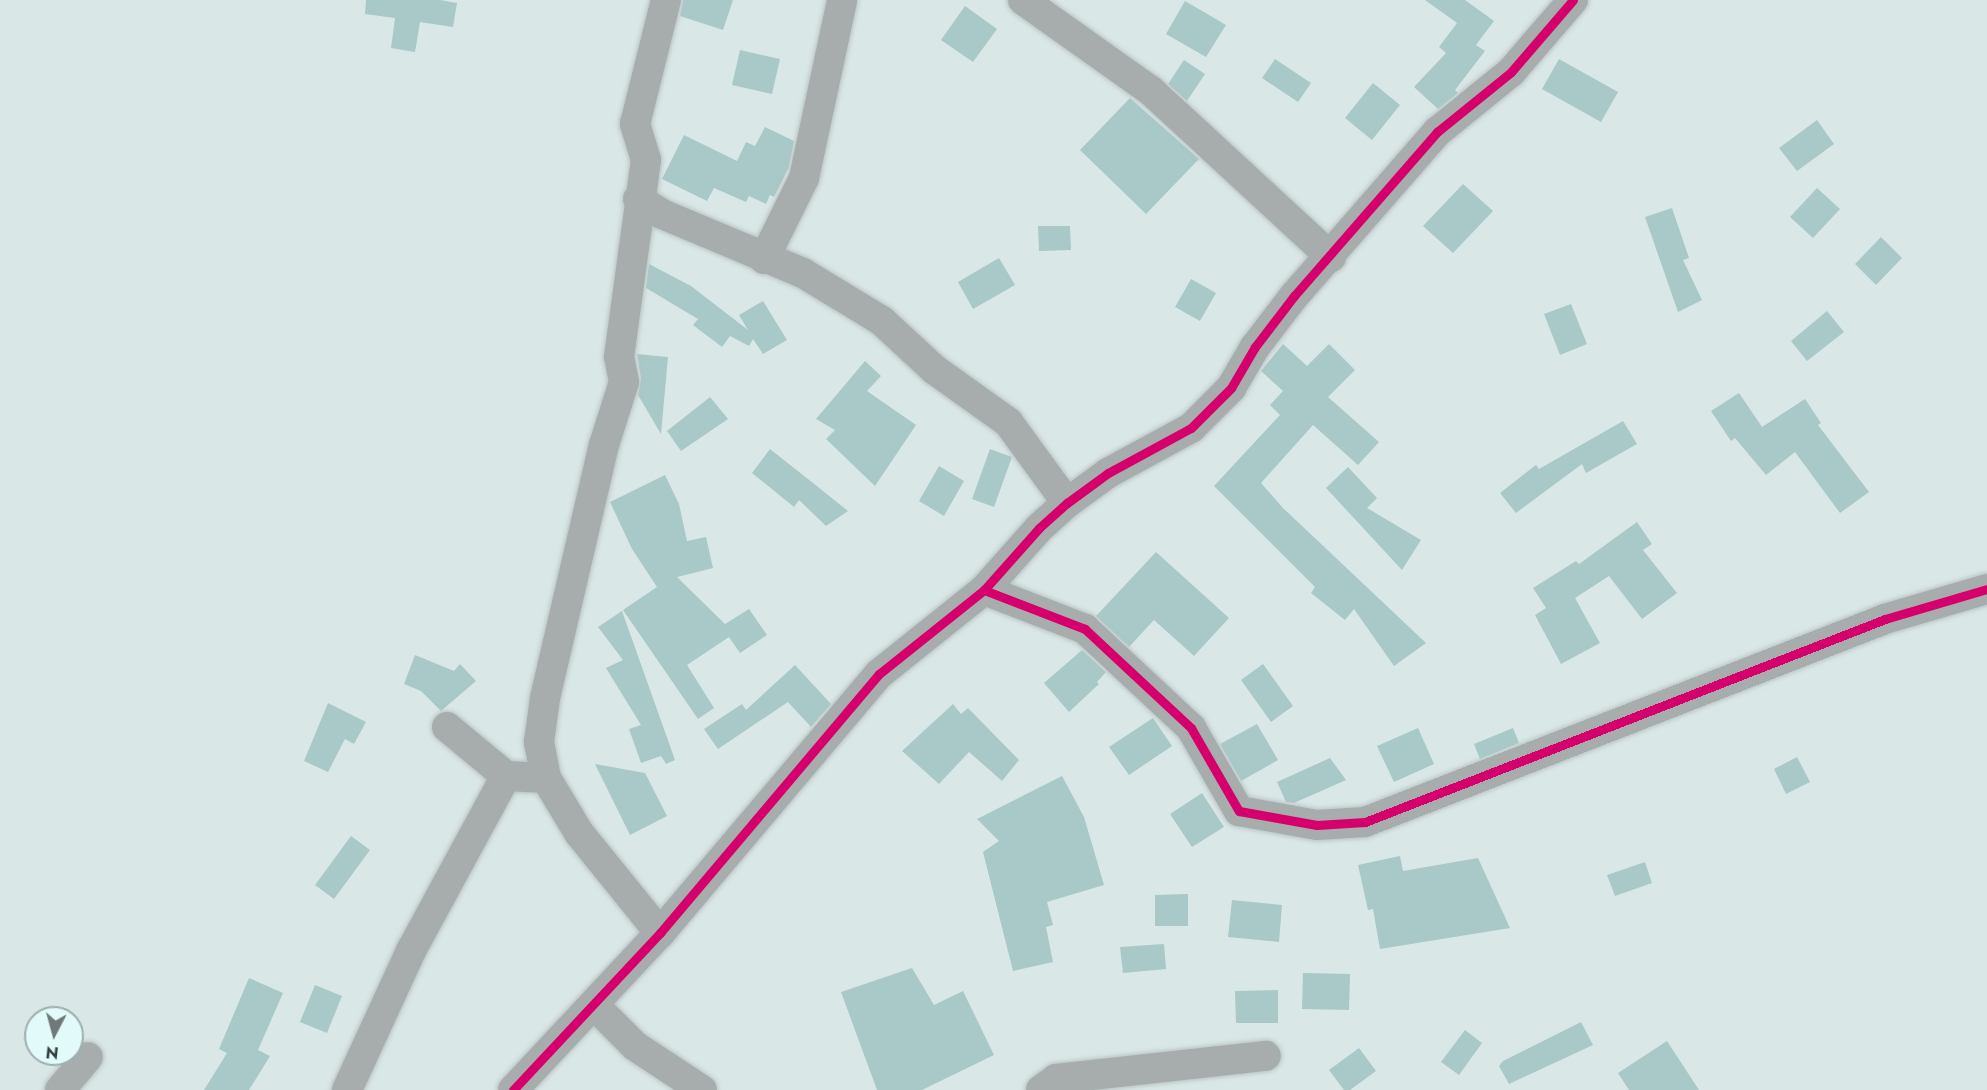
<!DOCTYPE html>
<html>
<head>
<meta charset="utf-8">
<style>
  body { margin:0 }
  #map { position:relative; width:1987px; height:1090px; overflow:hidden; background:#dae7e7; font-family:Jost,sans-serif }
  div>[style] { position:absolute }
  .building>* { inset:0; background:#a9c8c8 }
  .roads { filter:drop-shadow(0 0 2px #bac4c4) drop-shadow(0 0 2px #bac4c4) }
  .street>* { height:30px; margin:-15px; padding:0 15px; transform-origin:15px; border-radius:15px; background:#a7acac }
  .cycleway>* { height:9px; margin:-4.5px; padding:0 4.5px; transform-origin:4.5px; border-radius:4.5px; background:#d6006c }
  span { translate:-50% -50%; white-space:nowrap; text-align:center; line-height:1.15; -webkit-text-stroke:4.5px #e2faf9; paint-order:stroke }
  .north { position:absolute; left:24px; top:1006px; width:60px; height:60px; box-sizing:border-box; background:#e2faf9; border:2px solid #9dafae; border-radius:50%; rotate:186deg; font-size:16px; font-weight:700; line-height:24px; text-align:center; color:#353e3e }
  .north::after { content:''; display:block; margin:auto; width:21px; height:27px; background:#6f7979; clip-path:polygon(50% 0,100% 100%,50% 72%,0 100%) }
</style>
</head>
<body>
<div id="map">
  <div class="building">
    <div style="clip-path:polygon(366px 0,440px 0,457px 3px,453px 27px,420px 22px,415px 52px,391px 48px,395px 18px,365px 14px)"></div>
    <div style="clip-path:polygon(683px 0,733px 0,723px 30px,680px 16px)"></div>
    <div style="clip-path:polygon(1425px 0,1465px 0,1494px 21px,1476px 45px,1485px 51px,1455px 90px,1458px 93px,1438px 109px,1414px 87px,1446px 53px,1439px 47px,1457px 23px)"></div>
    <div style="clip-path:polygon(1185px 1px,1226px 25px,1206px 57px,1166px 34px)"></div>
    <div style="clip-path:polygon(965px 6px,997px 29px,973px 62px,941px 40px)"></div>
    <div style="clip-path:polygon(740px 50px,780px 59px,772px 94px,732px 85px)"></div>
    <div style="clip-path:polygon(1275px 59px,1311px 83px,1298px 102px,1262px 78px)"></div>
    <div style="clip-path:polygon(1559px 59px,1618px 92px,1601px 122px,1542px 89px)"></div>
    <div style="clip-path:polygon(1184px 60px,1205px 74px,1187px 101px,1168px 84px)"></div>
    <div style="clip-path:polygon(1373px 83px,1400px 105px,1372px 140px,1345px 118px)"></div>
    <div style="clip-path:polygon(1130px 98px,1199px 159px,1146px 214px,1080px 150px)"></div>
    <div style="clip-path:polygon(1817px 120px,1834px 144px,1797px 171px,1779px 148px)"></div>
    <div style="clip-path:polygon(765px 127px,794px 141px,789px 167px,774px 197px,770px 195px,766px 204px,749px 196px,746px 202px,714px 188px,707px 201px,662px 179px,684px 135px,737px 161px,746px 142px,755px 146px)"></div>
    <div style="clip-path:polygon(1463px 184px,1493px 211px,1453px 253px,1423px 226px)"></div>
    <div style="clip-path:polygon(1817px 188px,1840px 209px,1813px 238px,1790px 217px)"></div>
    <div style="clip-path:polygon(1672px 208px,1689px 258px,1683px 260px,1702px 300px,1678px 312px,1645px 217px)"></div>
    <div style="clip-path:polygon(1038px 226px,1070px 226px,1071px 250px,1039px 251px)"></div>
    <div style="clip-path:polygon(1881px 237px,1902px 258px,1876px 285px,1855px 264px)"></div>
    <div style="clip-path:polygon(999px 258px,1015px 285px,973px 309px,958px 282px)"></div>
    <div style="clip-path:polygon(649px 264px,691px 286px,748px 330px,739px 315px,763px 301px,787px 340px,763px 354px,753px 339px,749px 346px,730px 336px,722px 347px,693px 325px,698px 319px,646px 288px)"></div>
    <div style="clip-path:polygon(1191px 279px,1216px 293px,1200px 321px,1175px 307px)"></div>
    <div style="clip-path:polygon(1571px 304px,1587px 344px,1560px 355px,1544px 314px)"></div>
    <div style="clip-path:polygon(1827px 311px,1844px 332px,1807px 361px,1791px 341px)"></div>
    <div style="clip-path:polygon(1283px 344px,1307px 366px,1329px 344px,1355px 370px,1328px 397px,1379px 442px,1358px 465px,1313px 425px,1261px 483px,1283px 508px,1426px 643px,1394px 666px,1354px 609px,1345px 620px,1311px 593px,1315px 587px,1214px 486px,1280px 415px,1270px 405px,1283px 391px,1261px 371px)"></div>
    <div style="clip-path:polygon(637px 354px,668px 357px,661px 434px,638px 395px,641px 379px)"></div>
    <div style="clip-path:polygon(865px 361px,881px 376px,867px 391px,916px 425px,875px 486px,826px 439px,835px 430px,816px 419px)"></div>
    <div style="clip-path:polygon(1739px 393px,1762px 427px,1805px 399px,1821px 423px,1818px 425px,1869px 492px,1840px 513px,1795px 452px,1766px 475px,1735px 438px,1731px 441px,1711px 411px)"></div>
    <div style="clip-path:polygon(710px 397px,728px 419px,681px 451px,667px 431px)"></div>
    <div style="clip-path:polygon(1623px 421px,1637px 444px,1586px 473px,1582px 464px,1516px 513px,1500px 493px,1536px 465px,1539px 469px)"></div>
    <div style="clip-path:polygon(770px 449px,813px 483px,848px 511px,826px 526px,799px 500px,794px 507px,752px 473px)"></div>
    <div style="clip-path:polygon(990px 449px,1012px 457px,994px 507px,972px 499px)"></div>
    <div style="clip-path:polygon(939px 466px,964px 481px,944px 516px,919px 501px)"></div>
    <div style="clip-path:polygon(1348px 467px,1377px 498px,1367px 508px,1421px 540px,1402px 570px,1326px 488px)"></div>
    <div style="clip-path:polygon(665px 475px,679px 504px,687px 541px,706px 537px,713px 568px,677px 577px,725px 624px,749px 609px,767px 635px,740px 653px,729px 637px,687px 665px,714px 708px,698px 719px,623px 610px,657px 587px,632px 549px,610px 502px)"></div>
    <div style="clip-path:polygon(1637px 522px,1652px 544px,1643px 550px,1677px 593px,1642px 619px,1609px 576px,1575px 598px,1600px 643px,1561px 664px,1535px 615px,1546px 608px,1533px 588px,1576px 561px,1579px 564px)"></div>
    <div style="clip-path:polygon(1156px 552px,1229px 618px,1194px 656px,1154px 620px,1129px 647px,1096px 616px)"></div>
    <div style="clip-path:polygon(622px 611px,675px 760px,666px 764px,661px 756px,641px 763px,629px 729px,641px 725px,606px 668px,623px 660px,598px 627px)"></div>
    <div style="clip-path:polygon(1082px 650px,1106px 672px,1097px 682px,1099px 684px,1069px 712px,1044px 683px)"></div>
    <div style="clip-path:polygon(415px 655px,454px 671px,460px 664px,476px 681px,441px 711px,421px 691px,404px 684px)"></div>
    <div style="clip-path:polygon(1263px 664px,1293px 706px,1271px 722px,1241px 680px)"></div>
    <div style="clip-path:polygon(795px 665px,831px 704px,811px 727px,788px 702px,718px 749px,704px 729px,742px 704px,746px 710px)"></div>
    <div style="clip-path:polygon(328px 703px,366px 722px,354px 744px,345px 739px,328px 772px,304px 761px)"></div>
    <div style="clip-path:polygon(953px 704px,961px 714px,968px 708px,1019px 760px,1002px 781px,969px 752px,939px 784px,902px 751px)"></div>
    <div style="clip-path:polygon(1153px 718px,1172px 746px,1129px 775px,1109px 747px)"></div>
    <div style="clip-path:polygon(1257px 724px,1278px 760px,1241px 781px,1220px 744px)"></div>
    <div style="clip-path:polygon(1418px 728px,1434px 764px,1394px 782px,1377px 746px)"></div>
    <div style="clip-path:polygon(1513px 728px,1519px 743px,1480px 759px,1474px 744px)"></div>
    <div style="clip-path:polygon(1797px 757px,1810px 782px,1786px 794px,1774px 769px)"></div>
    <div style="clip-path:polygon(1330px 758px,1346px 780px,1294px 803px,1286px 802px,1277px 782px)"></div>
    <div style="clip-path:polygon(595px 764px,645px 773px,667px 816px,630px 835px)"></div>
    <div style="clip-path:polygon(1062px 776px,1084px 817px,1104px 885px,1047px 902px,1053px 925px,1046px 927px,1053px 962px,1013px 971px,983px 852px,999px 841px,977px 819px)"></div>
    <div style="clip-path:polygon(1202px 793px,1224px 827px,1192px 847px,1170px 814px)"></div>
    <div style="clip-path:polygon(351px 836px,370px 850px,334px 899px,315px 885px)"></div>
    <div style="clip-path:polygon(1400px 856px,1403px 871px,1478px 858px,1510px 928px,1380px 949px,1373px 909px,1368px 910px,1358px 865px)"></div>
    <div style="clip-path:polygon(1645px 862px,1652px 883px,1615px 896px,1607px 875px)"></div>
    <div style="clip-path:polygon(1188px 894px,1188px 926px,1155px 926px,1155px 895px)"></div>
    <div style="clip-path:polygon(1232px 900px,1282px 905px,1279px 942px,1228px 937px)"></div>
    <div style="clip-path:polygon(1164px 944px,1166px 969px,1123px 973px,1120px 947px)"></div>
    <div style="clip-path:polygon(912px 968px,934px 1005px,963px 991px,994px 1055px,922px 1090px,877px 1090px,841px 992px)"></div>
    <div style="clip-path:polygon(1303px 973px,1350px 974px,1349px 1010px,1302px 1009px)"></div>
    <div style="clip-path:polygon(249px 978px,283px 993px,258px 1050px,270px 1056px,249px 1090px,204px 1090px,227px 1053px,219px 1049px)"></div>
    <div style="clip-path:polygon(315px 985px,342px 996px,327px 1033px,300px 1022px)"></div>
    <div style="clip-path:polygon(1278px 990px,1278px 1023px,1236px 1023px,1235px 991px)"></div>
    <div style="clip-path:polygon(1581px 1022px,1593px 1045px,1509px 1084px,1499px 1066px,1503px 1061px)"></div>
    <div style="clip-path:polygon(1465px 1030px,1482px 1043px,1459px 1075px,1441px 1062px)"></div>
    <div style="clip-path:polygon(1667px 1041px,1699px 1090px,1629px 1090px,1618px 1073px)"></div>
    <div style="clip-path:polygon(1359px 1048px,1376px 1071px,1350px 1090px,1344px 1090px,1329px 1070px)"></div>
  </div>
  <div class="roads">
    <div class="street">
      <div style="left:1023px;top:0;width:157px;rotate:35.4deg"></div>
      <div style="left:1151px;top:91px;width:245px;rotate:42.7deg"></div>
      <div style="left:638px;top:199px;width:28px;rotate:32deg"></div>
      <div style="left:662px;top:214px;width:153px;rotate:22.7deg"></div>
      <div style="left:803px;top:273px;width:92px;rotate:31.3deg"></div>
      <div style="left:882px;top:321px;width:72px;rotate:42.8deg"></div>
      <div style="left:935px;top:370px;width:90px;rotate:35.5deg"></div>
      <div style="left:1008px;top:422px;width:100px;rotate:53.9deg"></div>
      <div style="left:764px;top:259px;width:90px;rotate:-63.7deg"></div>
      <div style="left:804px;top:178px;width:182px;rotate:-77.9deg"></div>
      <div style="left:984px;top:590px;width:108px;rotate:21.1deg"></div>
      <div style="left:1085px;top:629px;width:145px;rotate:43deg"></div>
      <div style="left:1191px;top:728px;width:96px;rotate:60deg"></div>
      <div style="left:1239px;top:811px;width:79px;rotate:10.2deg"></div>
      <div style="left:1317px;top:825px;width:48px;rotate:-3.6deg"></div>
      <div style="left:1365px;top:822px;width:558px;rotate:-21.32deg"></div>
      <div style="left:1885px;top:619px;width:106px;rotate:-16.4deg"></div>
      <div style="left:447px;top:727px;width:77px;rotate:39.7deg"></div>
      <div style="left:506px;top:776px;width:40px;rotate:2.9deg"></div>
      <div style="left:546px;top:778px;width:64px;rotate:59deg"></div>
      <div style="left:579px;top:833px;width:129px;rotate:51deg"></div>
      <div style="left:546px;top:778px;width:37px;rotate:-101deg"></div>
      <div style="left:539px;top:742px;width:44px;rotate:-82.2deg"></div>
      <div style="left:545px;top:698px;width:260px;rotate:-76.9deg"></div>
      <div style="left:604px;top:445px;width:66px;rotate:-72.4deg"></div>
      <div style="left:624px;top:382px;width:25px;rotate:-101deg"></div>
      <div style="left:619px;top:357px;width:199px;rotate:-82.2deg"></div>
      <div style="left:646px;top:160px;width:38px;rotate:-107deg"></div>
      <div style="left:635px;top:124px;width:128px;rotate:-76deg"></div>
      <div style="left:594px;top:1005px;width:58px;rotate:45deg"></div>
      <div style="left:635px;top:1046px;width:80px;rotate:33.3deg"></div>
      <div style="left:60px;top:1090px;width:43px;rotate:-49.7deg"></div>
      <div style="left:347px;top:1090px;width:155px;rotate:-65.3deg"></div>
      <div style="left:412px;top:949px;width:197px;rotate:-61.5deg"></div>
      <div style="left:513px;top:1090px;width:215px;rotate:-46.9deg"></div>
      <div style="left:660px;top:933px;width:339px;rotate:-49.8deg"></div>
      <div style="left:879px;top:674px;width:134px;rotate:-38.7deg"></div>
      <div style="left:984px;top:590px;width:83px;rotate:-48.4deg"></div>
      <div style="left:1039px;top:528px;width:38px;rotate:-42deg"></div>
      <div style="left:1067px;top:503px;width:51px;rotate:-36.2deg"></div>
      <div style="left:1108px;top:473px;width:94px;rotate:-28.5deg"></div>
      <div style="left:1191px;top:428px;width:57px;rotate:-45deg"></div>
      <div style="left:1231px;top:388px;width:48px;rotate:-59.7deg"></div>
      <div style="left:1255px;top:347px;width:64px;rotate:-52.6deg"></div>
      <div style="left:1294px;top:296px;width:218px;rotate:-48.9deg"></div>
      <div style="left:1437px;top:132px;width:95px;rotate:-39deg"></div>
      <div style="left:1511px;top:72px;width:95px;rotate:-49.3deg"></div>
      <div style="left:1041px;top:1090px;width:19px;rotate:-36deg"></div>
      <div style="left:1056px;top:1079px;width:211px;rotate:-6.3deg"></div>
    </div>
  </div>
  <div class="cycleway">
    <div style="left:984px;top:590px;width:108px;rotate:21.1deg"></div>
    <div style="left:1085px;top:629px;width:145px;rotate:43deg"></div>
    <div style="left:1191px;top:728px;width:96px;rotate:60deg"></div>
    <div style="left:1239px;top:811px;width:79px;rotate:10.2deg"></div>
    <div style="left:1317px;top:825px;width:48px;rotate:-3.6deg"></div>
    <div style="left:1365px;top:822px;width:558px;rotate:-21.32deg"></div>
    <div style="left:1885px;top:619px;width:106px;rotate:-16.4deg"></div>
    <div style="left:513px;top:1090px;width:215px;rotate:-46.9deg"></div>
    <div style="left:660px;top:933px;width:339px;rotate:-49.8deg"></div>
    <div style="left:879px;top:674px;width:134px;rotate:-38.7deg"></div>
    <div style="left:984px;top:590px;width:83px;rotate:-48.4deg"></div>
    <div style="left:1039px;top:528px;width:38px;rotate:-42deg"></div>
    <div style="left:1067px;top:503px;width:51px;rotate:-36.2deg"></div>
    <div style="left:1108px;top:473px;width:94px;rotate:-28.5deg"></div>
    <div style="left:1191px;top:428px;width:57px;rotate:-45deg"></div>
    <div style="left:1231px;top:388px;width:48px;rotate:-59.7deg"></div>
    <div style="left:1255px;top:347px;width:64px;rotate:-52.6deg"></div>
    <div style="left:1294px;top:296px;width:218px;rotate:-48.9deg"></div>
    <div style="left:1437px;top:132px;width:95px;rotate:-39deg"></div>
    <div style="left:1511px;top:72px;width:95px;rotate:-49.3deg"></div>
  </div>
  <div class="north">N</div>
</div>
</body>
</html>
